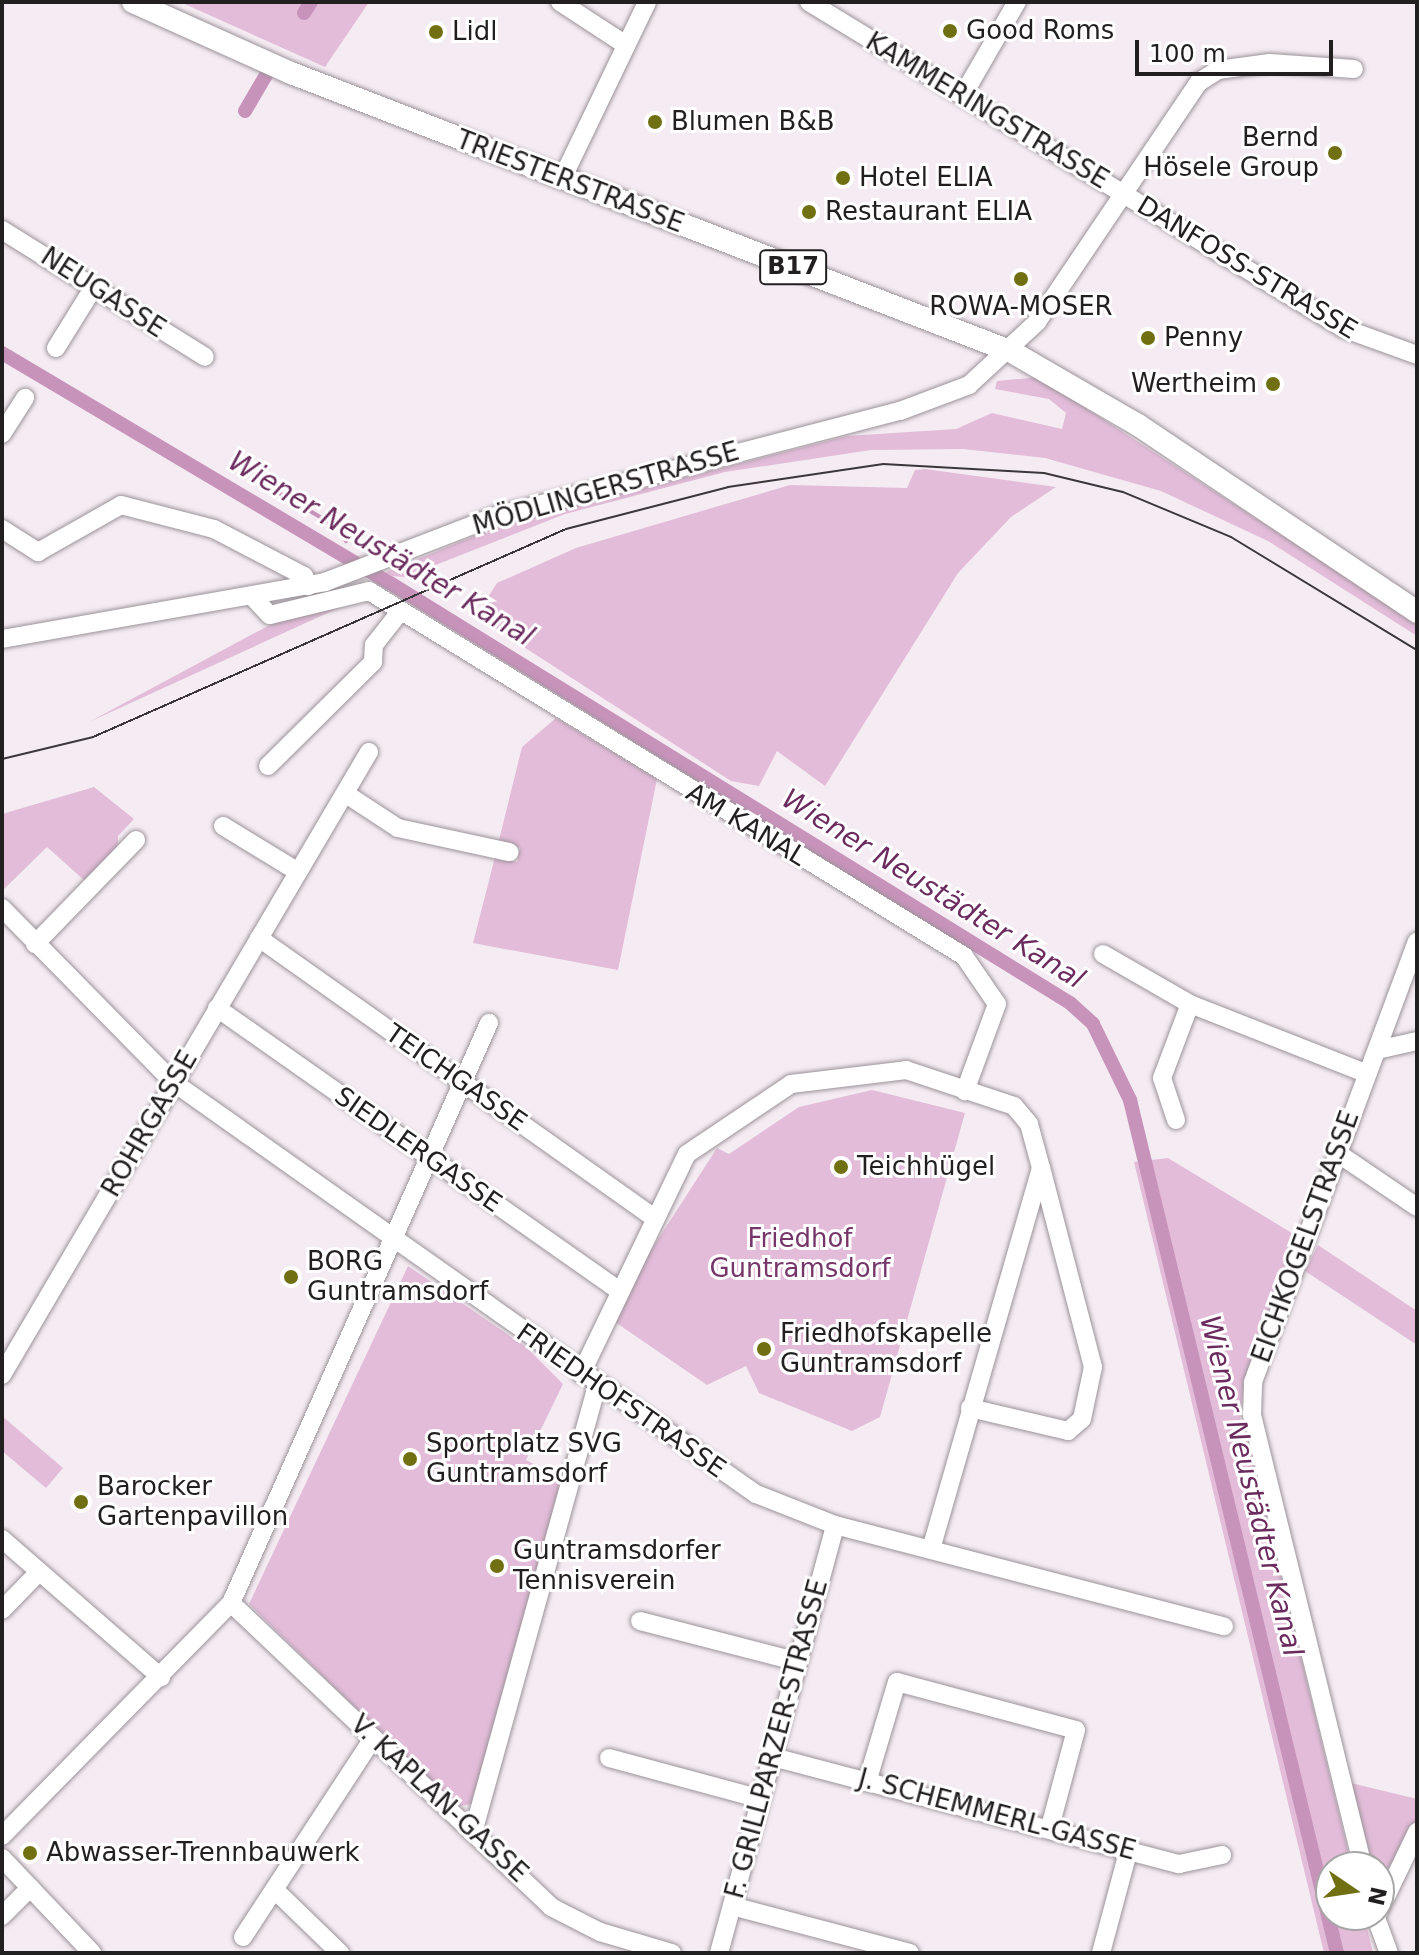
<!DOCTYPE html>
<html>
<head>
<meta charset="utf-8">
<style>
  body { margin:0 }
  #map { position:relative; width:1419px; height:1955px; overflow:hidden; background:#f4ecf2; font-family:"DejaVu Sans",sans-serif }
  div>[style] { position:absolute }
  .green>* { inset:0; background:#e3bcd9 }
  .stream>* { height:4px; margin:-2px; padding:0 2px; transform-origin:2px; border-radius:2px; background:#c893bb }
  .canal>* { height:14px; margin:-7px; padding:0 7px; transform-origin:7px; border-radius:7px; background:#c893bb }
  .roads { filter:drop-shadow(0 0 2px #9b9399) drop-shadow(0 0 2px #9b9399) }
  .minor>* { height:18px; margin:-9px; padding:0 9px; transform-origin:9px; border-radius:9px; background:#fff }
  .major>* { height:22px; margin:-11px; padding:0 11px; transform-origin:11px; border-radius:11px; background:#fff }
  .tram>* { height:2px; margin:-1px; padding:0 1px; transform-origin:1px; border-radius:1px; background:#3a3639 }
  .dots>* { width:22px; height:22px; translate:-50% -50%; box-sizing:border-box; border:4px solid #fff; border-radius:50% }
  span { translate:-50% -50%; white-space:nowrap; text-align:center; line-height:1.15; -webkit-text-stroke:6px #fff; paint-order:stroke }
  .shield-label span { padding:2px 6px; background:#fff; border:2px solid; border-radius:6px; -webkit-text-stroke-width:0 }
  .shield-label { font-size:24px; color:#221f21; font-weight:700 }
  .poi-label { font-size:26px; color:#221f21 }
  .left { translate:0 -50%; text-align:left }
  .right { translate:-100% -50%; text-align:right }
  .street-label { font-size:26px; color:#221f21 }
  .park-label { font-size:26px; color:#763669 }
  .water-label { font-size:28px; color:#6b2b5e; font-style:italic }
  .frame { position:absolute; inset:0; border:4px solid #221f21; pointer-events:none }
  .north { position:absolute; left:1315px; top:1851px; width:80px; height:80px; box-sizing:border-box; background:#fff; border:2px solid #a7a5a6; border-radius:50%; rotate:103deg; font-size:22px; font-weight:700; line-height:32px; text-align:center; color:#221f21 }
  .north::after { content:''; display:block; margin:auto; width:28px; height:36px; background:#706f12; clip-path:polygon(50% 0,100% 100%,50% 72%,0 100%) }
  .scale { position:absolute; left:1135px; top:40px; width:198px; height:36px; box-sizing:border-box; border:4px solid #221f21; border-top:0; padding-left:10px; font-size:24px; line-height:28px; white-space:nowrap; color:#221f21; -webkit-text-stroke:6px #fff; paint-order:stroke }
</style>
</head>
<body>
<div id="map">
  <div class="green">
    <div style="clip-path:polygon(180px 2px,369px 2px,325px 67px)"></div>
    <div style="clip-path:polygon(1038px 377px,1417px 623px,1417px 636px,1268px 541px,1161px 491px,1045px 458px,963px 449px,871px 450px,725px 472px,565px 514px,405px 577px,379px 575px,501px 525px,847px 436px,956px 429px,992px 413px,1062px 429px,1066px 413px,1049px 399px,995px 389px,997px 381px)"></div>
    <div style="clip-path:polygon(925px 469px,1056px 487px,1011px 517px,958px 573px,825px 786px,777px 751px,759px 786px,731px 781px,476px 616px,497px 583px,576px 548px,790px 485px,907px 488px,915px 470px)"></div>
    <div style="clip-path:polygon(349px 594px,356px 600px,89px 722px,266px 627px)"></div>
    <div style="clip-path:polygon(556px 718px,657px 779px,618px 970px,473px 943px,495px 857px,517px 862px,520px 848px,499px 840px,522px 747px)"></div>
    <div style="clip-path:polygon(94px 787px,134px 819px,118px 836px,118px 848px,85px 881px,47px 847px,2px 891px,2px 814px)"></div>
    <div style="clip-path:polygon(872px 1090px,965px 1113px,880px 1417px,852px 1431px,759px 1393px,746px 1366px,707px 1385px,615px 1322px,646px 1258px,717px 1148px,729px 1154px,799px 1107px)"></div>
    <div style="clip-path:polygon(1168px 1158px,1300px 1238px,1244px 1381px,1237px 1452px,1248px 1440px,1352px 1867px,1331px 1867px,1331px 1915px,1364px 1915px,1373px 1953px,1324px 1953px,1134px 1162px)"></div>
    <div style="clip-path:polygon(1318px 1245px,1417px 1311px,1417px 1345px,1305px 1271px)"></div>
    <div style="clip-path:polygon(408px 1266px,526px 1347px,563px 1384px,526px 1460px,565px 1480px,475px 1803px,457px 1807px,249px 1604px)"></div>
    <div style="clip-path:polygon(2px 1416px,63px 1468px,46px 1488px,2px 1451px)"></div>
    <div style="clip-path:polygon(1351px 1783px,1417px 1799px,1417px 1822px,1379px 1889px)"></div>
  </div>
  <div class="stream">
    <div style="left:262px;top:483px;width:89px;rotate:30.3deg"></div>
    <div style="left:339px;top:528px;width:15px;rotate:62deg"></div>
    <div style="left:347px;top:561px;width:8px;rotate:-90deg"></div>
  </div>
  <div class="canal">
    <div style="left:304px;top:13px;width:13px;rotate:-58deg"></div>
    <div style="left:245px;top:111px;width:42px;rotate:-59.7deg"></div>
    <div style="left:2px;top:353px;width:451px;rotate:30.7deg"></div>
    <div style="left:390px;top:583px;width:799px;rotate:31.7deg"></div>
    <div style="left:1070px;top:1003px;width:31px;rotate:42deg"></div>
    <div style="left:1093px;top:1024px;width:85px;rotate:64deg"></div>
    <div style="left:1130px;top:1100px;width:878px;rotate:76.36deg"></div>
  </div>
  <div class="roads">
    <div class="minor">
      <div style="left:560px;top:2px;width:79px;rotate:33.1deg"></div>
      <div style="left:809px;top:2px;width:626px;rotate:31.4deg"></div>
      <div style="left:1343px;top:328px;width:79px;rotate:20deg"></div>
      <div style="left:963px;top:95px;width:108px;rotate:-59.9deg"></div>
      <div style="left:562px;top:179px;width:196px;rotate:-64.3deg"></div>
      <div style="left:2px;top:230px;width:239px;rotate:32deg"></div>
      <div style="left:56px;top:348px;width:68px;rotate:-58.2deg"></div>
      <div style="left:2px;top:434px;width:43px;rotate:-57.4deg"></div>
      <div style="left:2px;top:529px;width:43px;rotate:32.6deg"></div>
      <div style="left:38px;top:552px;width:95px;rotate:-29.5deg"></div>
      <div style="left:121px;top:505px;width:96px;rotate:14.5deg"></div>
      <div style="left:214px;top:529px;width:102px;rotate:27.6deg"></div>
      <div style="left:304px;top:576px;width:11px;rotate:68deg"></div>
      <div style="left:252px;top:596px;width:26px;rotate:47deg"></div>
      <div style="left:270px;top:615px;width:102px;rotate:-13.6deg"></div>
      <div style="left:369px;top:591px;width:698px;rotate:31.53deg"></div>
      <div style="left:964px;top:956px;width:58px;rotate:55.5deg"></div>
      <div style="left:997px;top:1004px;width:93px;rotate:110.2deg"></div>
      <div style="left:2px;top:639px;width:328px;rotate:-10deg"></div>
      <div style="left:325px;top:582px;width:183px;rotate:-21.1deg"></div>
      <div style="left:496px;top:516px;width:417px;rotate:-14.6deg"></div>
      <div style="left:900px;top:411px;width:74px;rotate:-20.6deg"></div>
      <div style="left:969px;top:385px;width:93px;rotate:-42.8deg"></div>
      <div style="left:1037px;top:322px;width:290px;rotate:-56deg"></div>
      <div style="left:1199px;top:82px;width:22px;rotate:-32deg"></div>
      <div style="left:1218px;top:70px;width:52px;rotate:-7.7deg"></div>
      <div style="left:1270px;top:63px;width:84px;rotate:4.1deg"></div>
      <div style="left:268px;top:766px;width:148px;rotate:-44.7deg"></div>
      <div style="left:373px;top:662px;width:17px;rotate:-87deg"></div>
      <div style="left:374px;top:645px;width:39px;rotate:-52deg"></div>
      <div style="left:346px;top:794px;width:62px;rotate:33.2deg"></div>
      <div style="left:398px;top:828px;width:114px;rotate:12.2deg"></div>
      <div style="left:223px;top:826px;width:84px;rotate:31.4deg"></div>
      <div style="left:2px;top:908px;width:244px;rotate:45.5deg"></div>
      <div style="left:173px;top:1082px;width:714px;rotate:35.25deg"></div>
      <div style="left:756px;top:1494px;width:85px;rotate:21.4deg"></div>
      <div style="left:835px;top:1525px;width:402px;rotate:14.6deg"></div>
      <div style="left:259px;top:938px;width:483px;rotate:35.3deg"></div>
      <div style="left:35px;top:944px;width:145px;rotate:-45.8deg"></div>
      <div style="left:1103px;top:954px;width:100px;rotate:29.9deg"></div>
      <div style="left:1190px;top:1004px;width:188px;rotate:21.5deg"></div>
      <div style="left:217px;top:1008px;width:492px;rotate:35.1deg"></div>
      <div style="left:1377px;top:1050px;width:41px;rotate:-12.7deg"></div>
      <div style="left:1176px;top:1120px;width:44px;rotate:-108.4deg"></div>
      <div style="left:1162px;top:1078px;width:79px;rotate:-69.3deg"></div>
      <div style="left:1339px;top:1154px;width:94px;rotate:34.2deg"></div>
      <div style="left:581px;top:1374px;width:244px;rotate:-64.3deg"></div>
      <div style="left:687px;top:1154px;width:125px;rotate:-33.9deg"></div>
      <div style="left:791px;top:1084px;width:116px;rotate:-6.9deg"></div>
      <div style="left:906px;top:1070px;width:114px;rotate:18.4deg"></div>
      <div style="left:1014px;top:1106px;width:23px;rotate:50deg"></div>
      <div style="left:1029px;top:1124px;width:46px;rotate:74.7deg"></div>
      <div style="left:1041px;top:1168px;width:396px;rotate:106.1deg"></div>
      <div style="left:2px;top:1375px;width:723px;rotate:-59.5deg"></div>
      <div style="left:970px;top:1408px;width:101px;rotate:13.2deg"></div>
      <div style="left:1068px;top:1431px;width:18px;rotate:-41deg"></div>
      <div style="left:1082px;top:1419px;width:53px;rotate:-78.1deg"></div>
      <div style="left:1093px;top:1367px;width:206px;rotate:-104.6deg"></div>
      <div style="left:2px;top:1539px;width:211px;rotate:41deg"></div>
      <div style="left:231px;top:1603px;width:441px;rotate:43.5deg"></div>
      <div style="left:551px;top:1907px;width:55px;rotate:27deg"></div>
      <div style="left:600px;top:1932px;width:75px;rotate:16.3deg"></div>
      <div style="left:2px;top:1610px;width:53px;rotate:-45.8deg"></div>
      <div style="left:640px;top:1621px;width:163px;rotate:14.5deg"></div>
      <div style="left:773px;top:1757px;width:420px;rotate:14.8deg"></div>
      <div style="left:1179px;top:1864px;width:44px;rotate:-11.8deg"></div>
      <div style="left:609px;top:1758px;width:157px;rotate:15.1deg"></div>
      <div style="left:868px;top:1779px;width:101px;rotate:-73.4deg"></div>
      <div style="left:897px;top:1682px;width:185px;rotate:15deg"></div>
      <div style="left:1076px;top:1730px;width:100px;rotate:105deg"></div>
      <div style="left:474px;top:1829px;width:461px;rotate:-74.5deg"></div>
      <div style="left:2px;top:1836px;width:327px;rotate:-45.5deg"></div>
      <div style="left:231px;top:1603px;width:635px;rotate:-66.02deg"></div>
      <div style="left:2px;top:1858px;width:131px;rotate:46.5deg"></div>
      <div style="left:1363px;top:1867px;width:465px;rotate:-103.8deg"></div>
      <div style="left:1252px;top:1415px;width:33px;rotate:-88deg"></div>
      <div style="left:1253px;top:1382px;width:470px;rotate:-69.6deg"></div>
      <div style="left:277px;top:1892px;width:88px;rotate:44.1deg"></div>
      <div style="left:732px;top:1906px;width:184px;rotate:14.8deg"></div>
      <div style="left:1379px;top:1911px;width:88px;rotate:-64.3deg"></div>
      <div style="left:1375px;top:1915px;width:40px;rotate:69.8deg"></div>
      <div style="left:2px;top:1916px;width:40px;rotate:-45deg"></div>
      <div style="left:243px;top:1937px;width:238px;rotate:-56.8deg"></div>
      <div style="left:719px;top:1953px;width:443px;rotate:-74.8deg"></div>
      <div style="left:1101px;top:1953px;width:105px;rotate:-75deg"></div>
    </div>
    <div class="major">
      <div style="left:133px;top:2px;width:173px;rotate:24.2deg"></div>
      <div style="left:291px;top:73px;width:773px;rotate:21.15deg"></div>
      <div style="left:1012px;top:352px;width:146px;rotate:30.1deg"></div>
      <div style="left:1138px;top:425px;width:336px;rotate:33.8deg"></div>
    </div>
  </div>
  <div class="tram">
    <div style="left:2px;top:759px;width:94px;rotate:-13.6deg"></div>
    <div style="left:93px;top:737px;width:517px;rotate:-23.74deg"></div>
    <div style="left:566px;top:529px;width:167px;rotate:-14.5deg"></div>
    <div style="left:728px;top:487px;width:157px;rotate:-8.4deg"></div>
    <div style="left:883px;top:464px;width:161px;rotate:3.2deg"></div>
    <div style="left:1044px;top:473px;width:81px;rotate:13.5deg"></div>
    <div style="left:1123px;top:492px;width:117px;rotate:22.6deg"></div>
    <div style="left:1231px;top:537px;width:218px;rotate:31.3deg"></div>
  </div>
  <div class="dots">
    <div style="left:950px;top:31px;background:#706f12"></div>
    <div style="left:436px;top:32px;background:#706f12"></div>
    <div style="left:655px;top:122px;background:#706f12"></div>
    <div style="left:1335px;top:153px;background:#706f12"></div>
    <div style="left:843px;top:178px;background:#706f12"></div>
    <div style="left:809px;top:212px;background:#706f12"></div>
    <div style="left:1021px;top:279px;background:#706f12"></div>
    <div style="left:1148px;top:338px;background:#706f12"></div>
    <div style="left:1273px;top:384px;background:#706f12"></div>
    <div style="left:841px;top:1167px;background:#706f12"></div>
    <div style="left:291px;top:1277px;background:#706f12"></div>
    <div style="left:764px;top:1349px;background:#706f12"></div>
    <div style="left:410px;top:1459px;background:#706f12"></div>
    <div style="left:81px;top:1502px;background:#706f12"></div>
    <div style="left:497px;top:1566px;background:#706f12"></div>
    <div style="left:30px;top:1853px;background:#706f12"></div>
  </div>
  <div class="shield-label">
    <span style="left:793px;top:267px">B17</span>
  </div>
  <div class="poi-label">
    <span class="left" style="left:966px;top:31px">Good Roms</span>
    <span class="left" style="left:452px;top:32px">Lidl</span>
    <span class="left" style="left:671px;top:122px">Blumen B&amp;B</span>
    <span class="right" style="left:1319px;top:153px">Bernd<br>Hösele Group</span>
    <span class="left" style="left:859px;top:178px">Hotel ELIA</span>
    <span class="left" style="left:825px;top:212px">Restaurant ELIA</span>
    <span style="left:1021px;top:307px">ROWA-MOSER</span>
    <span class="left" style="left:1164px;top:338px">Penny</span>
    <span class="right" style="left:1257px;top:384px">Wertheim</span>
    <span class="left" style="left:857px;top:1167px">Teichhügel</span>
    <span class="left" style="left:307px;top:1277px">BORG<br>Guntramsdorf</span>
    <span class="left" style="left:780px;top:1349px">Friedhofskapelle<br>Guntramsdorf</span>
    <span class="left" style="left:426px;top:1459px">Sportplatz SVG<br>Guntramsdorf</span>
    <span class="left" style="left:97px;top:1502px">Barocker<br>Gartenpavillon</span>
    <span class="left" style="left:513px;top:1566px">Guntramsdorfer<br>Tennisverein</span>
    <span class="left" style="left:46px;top:1853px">Abwasser-Trennbauwerk</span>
  </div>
  <div class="street-label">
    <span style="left:987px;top:111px;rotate:31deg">KAMMERINGSTRASSE</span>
    <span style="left:570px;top:182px;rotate:21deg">TRIESTERSTRASSE</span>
    <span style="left:1247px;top:268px;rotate:31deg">DANFOSS-STRASSE</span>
    <span style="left:103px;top:293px;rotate:33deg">NEUGASSE</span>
    <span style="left:606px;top:489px;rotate:-16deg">MÖDLINGERSTRASSE</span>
    <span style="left:746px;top:825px;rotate:31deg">AM KANAL</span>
    <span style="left:456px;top:1078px;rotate:35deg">TEICHGASSE</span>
    <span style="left:150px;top:1124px;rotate:-60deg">ROHRGASSE</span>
    <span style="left:418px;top:1150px;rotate:35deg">SIEDLERGASSE</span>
    <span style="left:1306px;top:1237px;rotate:-70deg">EICHKOGELSTRASSE</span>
    <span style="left:621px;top:1401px;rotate:35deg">FRIEDHOFSTRASSE</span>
    <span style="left:777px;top:1739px;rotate:-75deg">F. GRILLPARZER-STRASSE</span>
    <span style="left:439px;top:1799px;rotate:43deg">V. KAPLAN-GASSE</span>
    <span style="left:997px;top:1815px;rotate:15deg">J. SCHEMMERL-GASSE</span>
  </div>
  <div class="park-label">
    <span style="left:800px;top:1254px">Friedhof<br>Guntramsdorf</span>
  </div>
  <div class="water-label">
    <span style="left:381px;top:549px;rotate:31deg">Wiener Neustädter Kanal</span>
    <span style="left:933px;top:889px;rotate:32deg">Wiener Neustädter Kanal</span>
    <span style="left:1251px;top:1486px;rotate:76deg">Wiener Neustädter Kanal</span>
  </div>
  <div class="frame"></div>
  <div class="north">N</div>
  <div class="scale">100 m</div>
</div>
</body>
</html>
